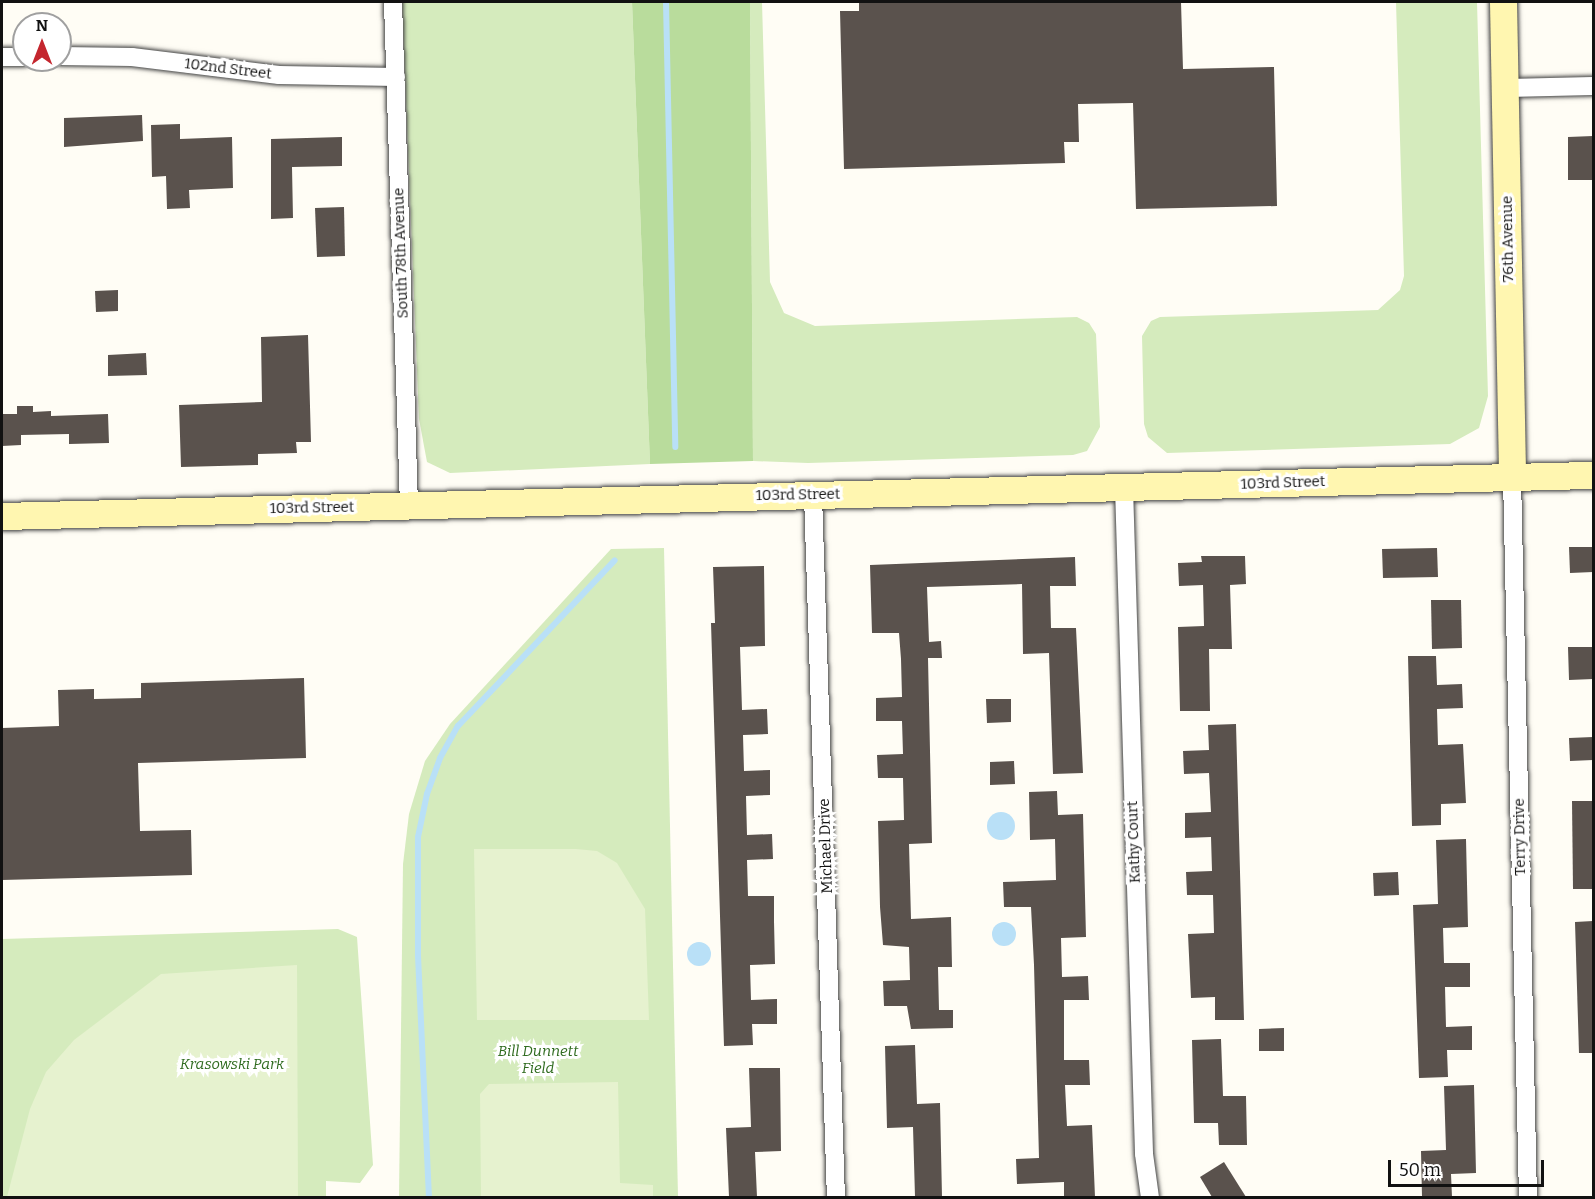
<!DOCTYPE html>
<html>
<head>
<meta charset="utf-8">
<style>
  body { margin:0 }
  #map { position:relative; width:1595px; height:1199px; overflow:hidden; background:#fffdf5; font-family:Bitter,serif }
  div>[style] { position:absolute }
  .green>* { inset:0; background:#d5ebbd }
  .forest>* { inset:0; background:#b9dc9c }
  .pitch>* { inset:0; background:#e6f2cf }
  .water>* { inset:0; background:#b9e0f7 }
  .round { border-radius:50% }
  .stream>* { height:6px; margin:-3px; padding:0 3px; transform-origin:3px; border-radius:3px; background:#b9e0f7 }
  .building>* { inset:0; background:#5a524d }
  .roads { filter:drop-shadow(0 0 2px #444) drop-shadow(0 0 2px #444) }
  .street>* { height:18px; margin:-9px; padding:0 9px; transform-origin:9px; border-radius:9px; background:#fff }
  .secondary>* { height:27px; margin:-13.5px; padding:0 13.5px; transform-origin:13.5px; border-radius:13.5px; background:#fff6b0 }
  span { translate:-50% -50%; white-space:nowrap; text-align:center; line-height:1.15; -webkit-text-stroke:6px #fff; paint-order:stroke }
  .street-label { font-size:15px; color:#111 }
  .park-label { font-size:15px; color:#2f6b1f; font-style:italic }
  .frame { position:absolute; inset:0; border:3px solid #111; pointer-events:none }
  .north { position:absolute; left:12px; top:12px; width:60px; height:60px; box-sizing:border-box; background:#fff; border:2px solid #a0a0a0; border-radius:50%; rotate:0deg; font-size:16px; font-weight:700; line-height:24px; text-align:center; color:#111 }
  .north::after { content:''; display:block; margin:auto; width:21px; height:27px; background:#c4262e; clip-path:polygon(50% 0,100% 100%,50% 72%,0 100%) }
  .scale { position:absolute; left:1388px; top:1160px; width:156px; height:27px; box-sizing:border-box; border:3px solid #111; border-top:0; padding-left:8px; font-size:18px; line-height:21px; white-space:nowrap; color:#111; -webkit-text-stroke:4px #fff; paint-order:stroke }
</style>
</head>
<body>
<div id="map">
  <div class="green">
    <div style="clip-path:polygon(402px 2px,632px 2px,650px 464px,450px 473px,427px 462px,419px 419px)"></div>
    <div style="clip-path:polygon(750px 2px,762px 2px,770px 282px,784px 313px,815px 326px,1077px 317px,1089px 323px,1096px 334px,1100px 427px,1087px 451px,1073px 455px,808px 463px,753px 461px)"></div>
    <div style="clip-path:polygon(1396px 2px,1477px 2px,1488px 396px,1479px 428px,1450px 444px,1167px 453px,1148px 437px,1144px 424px,1142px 336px,1151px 321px,1160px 317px,1378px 310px,1400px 290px,1404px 276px)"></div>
    <div style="clip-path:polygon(664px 548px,678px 1197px,399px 1198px,403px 864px,409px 814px,425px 761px,450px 724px,611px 549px)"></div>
    <div style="clip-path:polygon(338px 929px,357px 937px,373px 1165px,360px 1183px,326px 1181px,326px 1197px,2px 1197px,2px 939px)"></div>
  </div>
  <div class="forest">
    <div style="clip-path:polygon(632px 2px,750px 2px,753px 461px,650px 464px)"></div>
  </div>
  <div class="pitch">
    <div style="clip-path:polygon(474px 849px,576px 849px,597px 851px,617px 863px,645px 909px,649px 1020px,477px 1020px)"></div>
    <div style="clip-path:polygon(297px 965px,298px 1197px,7px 1197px,30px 1109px,46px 1072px,74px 1040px,161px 974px)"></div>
    <div style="clip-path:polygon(618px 1082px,620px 1183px,653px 1185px,653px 1197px,481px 1197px,480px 1094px,489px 1084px)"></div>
  </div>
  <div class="water">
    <div class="round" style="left:987px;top:812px;width:28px;height:28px"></div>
    <div class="round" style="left:992px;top:922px;width:24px;height:24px"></div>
    <div class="round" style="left:687px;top:942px;width:24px;height:24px"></div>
  </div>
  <div class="stream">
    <div style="left:666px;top:2px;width:445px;rotate:88.8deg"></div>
    <div style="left:429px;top:1198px;width:242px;rotate:-92.6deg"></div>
    <div style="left:418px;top:956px;width:119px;rotate:-90deg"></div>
    <div style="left:418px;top:837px;width:44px;rotate:-78.2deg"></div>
    <div style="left:427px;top:794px;width:38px;rotate:-70deg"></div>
    <div style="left:440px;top:758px;width:37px;rotate:-61deg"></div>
    <div style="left:458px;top:726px;width:228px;rotate:-46.6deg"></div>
  </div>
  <div class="building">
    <div style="clip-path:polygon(877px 2px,1181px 2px,1183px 69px,1274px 67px,1277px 206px,1136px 209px,1133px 103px,1078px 104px,1079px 142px,1064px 142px,1065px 163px,844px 169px,840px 11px,859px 11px,859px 3px)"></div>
    <div style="clip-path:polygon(142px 115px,143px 141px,64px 147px,64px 118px)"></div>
    <div style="clip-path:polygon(180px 124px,180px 139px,232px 137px,233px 188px,189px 190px,190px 208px,167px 209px,166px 176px,152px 177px,151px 125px)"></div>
    <div style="clip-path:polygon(1593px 136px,1593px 180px,1568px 180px,1568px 137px)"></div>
    <div style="clip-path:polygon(342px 137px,342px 166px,292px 167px,293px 218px,271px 219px,271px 139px)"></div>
    <div style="clip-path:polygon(344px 207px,345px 256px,317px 257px,315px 208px)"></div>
    <div style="clip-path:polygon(118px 290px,118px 311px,96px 312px,95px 291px)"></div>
    <div style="clip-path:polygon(308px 335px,311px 442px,296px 442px,297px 453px,258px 454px,258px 465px,181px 467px,179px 405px,262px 402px,261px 337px)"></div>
    <div style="clip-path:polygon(146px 353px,147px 375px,108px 376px,108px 355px)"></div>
    <div style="clip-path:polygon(17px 406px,33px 406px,33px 412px,51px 411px,51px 416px,108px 414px,109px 443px,69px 444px,69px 434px,21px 435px,21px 445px,2px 446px,2px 414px,17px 414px)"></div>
    <div style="clip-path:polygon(1569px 547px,1593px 547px,1593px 572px,1570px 573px)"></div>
    <div style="clip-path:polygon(1437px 548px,1438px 577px,1383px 578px,1382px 549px)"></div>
    <div style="clip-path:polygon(1201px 556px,1245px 556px,1246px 584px,1230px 585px,1232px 649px,1209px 649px,1210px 711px,1180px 711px,1178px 627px,1204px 626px,1203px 585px,1179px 586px,1178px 563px,1202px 562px)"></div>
    <div style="clip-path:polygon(1075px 557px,1076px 586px,1050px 586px,1051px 628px,1076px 628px,1083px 773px,1053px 774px,1049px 653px,1023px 654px,1022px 584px,927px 587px,929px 642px,941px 641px,942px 658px,928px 658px,932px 843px,909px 844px,911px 919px,951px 917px,952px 967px,938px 967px,939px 1010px,953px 1010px,953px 1028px,911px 1029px,907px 1006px,884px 1006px,883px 981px,910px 980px,909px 947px,883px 945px,880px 907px,878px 821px,904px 820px,903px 778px,878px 778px,877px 755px,903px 754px,902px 721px,876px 721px,876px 698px,902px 697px,901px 659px,899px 633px,872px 633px,870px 565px)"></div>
    <div style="clip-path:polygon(764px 566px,765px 646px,740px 647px,741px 678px,742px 710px,767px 709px,768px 734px,743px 735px,744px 771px,770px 770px,770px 795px,746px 796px,747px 835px,772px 834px,773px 859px,747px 860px,748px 896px,774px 896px,774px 921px,775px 964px,750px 965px,751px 1000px,777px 999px,777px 1024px,752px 1024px,753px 1045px,724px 1046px,711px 623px,715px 623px,713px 567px)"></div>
    <div style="clip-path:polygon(1431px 600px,1461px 600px,1462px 648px,1432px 649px)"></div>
    <div style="clip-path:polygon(1568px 647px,1593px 647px,1593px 679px,1569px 680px)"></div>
    <div style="clip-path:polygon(1408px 656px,1436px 656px,1437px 685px,1462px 684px,1463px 708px,1437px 709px,1438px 745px,1463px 744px,1466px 803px,1441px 804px,1441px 825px,1412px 826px)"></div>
    <div style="clip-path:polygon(304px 678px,306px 758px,138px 763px,140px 831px,191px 830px,192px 875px,2px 880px,2px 728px,59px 726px,58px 690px,94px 689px,94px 699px,141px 698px,141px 683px)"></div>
    <div style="clip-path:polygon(986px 699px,1011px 699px,1011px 722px,987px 723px)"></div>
    <div style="clip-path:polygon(1236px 724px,1244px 1020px,1215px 1020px,1215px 997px,1191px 998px,1188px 934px,1214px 933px,1213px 895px,1187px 895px,1186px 872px,1212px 871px,1211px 837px,1185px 838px,1185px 813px,1211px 812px,1209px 773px,1184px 774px,1183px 751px,1209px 750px,1208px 725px)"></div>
    <div style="clip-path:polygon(1593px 737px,1593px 760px,1570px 761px,1569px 738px)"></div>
    <div style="clip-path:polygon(1014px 761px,1015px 784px,990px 785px,990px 762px)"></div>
    <div style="clip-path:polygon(1057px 791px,1058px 815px,1083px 814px,1086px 937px,1061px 938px,1062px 977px,1088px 976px,1089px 1000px,1064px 1000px,1064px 1060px,1089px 1060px,1090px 1085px,1065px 1085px,1067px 1126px,1092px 1125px,1095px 1197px,1064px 1197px,1064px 1182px,1017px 1184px,1016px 1159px,1039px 1158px,1034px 965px,1031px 907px,1004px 907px,1003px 882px,1056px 880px,1055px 839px,1030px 840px,1029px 792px)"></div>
    <div style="clip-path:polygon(1572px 801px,1593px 801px,1593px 889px,1573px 889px)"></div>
    <div style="clip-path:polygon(1466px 839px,1468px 927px,1443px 928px,1444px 963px,1470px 963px,1470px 987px,1445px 987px,1446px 1027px,1472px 1026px,1472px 1050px,1447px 1050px,1448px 1077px,1419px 1078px,1413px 905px,1438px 904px,1436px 840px)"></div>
    <div style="clip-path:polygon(1398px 872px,1399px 895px,1374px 896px,1373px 873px)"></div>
    <div style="clip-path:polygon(1593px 921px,1593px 1053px,1579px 1053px,1575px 922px)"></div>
    <div style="clip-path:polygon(1284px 1028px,1284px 1051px,1259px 1051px,1259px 1029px)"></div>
    <div style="clip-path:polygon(1221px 1039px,1223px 1096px,1246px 1096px,1247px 1145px,1219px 1145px,1218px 1123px,1194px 1123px,1192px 1040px)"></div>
    <div style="clip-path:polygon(915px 1045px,917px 1104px,940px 1103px,942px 1197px,915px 1197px,913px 1127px,887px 1128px,885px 1046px)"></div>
    <div style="clip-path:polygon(749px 1068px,780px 1068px,781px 1151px,755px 1152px,757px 1197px,729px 1197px,726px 1128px,751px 1127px)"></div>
    <div style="clip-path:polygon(1474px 1085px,1476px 1173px,1451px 1174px,1452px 1197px,1422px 1197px,1421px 1151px,1446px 1150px,1444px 1086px)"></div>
    <div style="clip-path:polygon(1224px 1162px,1246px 1197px,1212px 1197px,1200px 1177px)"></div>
  </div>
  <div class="roads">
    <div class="street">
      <div style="left:393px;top:2px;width:503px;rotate:88.18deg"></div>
      <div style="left:60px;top:56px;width:72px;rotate:0.8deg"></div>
      <div style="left:132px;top:57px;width:148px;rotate:7deg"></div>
      <div style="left:279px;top:75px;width:117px;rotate:1deg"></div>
      <div style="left:2px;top:57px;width:22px"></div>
      <div style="left:1506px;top:88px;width:88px;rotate:-1.3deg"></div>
      <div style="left:1512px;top:477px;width:721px;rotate:88.73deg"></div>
      <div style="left:1124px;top:487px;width:667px;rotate:88.28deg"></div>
      <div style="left:1144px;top:1154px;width:44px;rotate:82.2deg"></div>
      <div style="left:813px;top:495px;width:703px;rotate:88.13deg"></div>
    </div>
    <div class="secondary">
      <div style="left:1503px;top:2px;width:475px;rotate:88.9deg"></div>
      <div style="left:2px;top:516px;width:1593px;rotate:-1.48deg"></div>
    </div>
  </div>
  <div class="street-label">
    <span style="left:228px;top:69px;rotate:7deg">102nd Street</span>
    <span style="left:1508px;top:239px;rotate:-91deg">76th Avenue</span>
    <span style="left:401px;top:253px;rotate:-92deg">South 78th Avenue</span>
    <span style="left:1283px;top:483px;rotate:-2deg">103rd Street</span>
    <span style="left:798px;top:495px;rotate:-1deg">103rd Street</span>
    <span style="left:312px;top:508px;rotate:-1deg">103rd Street</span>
    <span style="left:1520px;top:837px;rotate:-91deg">Terry Drive</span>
    <span style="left:1134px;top:842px;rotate:-92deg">Kathy Court</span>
    <span style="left:826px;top:846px;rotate:-92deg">Michael Drive</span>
  </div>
  <div class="park-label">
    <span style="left:538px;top:1060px">Bill Dunnett<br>Field</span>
    <span style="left:232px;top:1065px">Krasowski Park</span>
  </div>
  <div class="frame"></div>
  <div class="north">N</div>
  <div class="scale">50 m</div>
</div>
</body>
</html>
